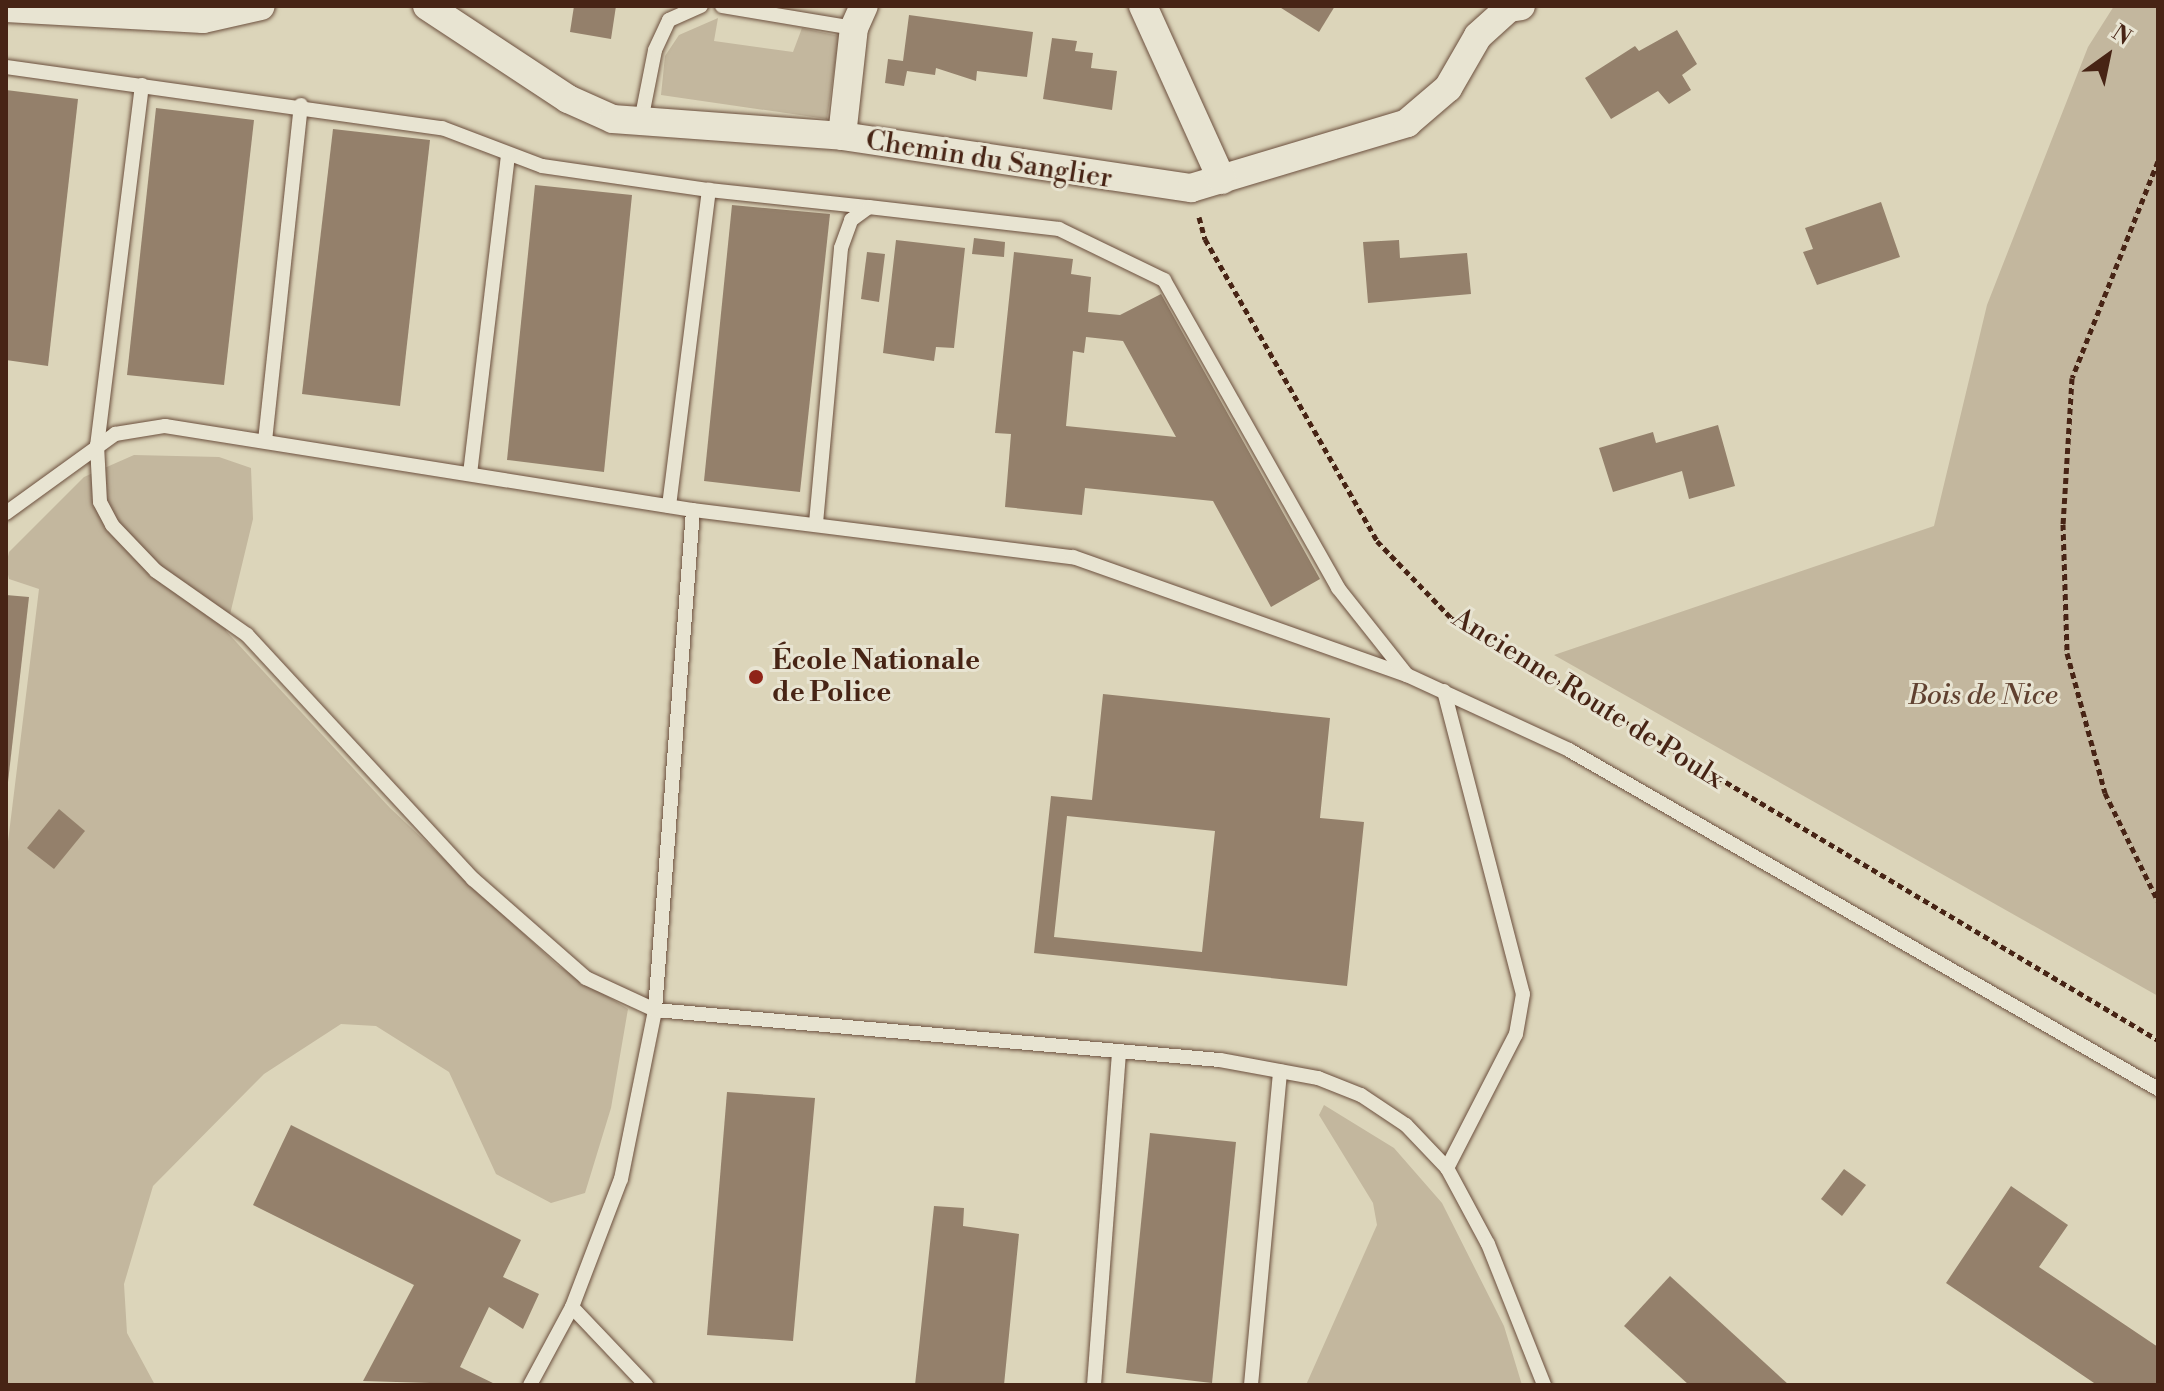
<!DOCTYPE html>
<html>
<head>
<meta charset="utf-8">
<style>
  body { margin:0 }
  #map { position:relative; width:2164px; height:1391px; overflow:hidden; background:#dcd5ba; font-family:"Libre Bodoni",serif }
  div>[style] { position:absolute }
  .green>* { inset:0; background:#c3b79e }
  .building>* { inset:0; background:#94806b }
  .path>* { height:5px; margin-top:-2.5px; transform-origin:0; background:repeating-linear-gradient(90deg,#472415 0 6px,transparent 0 10px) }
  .roads { filter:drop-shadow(0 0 2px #6c503e) drop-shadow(0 0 2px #6c503e) }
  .lane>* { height:14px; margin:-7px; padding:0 7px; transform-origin:7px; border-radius:7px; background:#e8e4d2 }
  .street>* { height:28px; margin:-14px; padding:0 14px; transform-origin:14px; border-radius:14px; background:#e8e4d2 }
  .dots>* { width:22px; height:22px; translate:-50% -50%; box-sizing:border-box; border:4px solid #e8e4d2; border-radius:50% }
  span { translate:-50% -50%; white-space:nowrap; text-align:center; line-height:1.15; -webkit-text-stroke:6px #e8e4d2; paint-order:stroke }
  .street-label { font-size:28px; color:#472415 }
  .poi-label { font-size:28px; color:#472415; font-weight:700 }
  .left { translate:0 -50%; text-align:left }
  .park-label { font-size:28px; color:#604130; font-style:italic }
  .frame { position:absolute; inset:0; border:8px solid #472415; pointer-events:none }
  .north { position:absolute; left:2068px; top:16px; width:80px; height:80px; -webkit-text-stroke:6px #e8e4d2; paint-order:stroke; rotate:33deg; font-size:22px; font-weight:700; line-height:32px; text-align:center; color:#472415 }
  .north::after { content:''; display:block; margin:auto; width:28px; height:36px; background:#472415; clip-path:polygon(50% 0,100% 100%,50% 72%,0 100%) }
</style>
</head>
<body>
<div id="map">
  <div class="green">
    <div style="clip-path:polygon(2114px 6px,2158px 6px,2158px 996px,1554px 655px,1934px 526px,1987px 305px,2088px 47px)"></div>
    <div style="clip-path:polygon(718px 18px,714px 41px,793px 52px,802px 28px,839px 36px,827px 119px,661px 95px,665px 56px,679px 35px)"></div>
    <div style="clip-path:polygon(134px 455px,219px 457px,251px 468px,253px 519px,226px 631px,390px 808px,557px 965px,628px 1009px,611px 1108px,585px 1193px,551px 1203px,496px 1174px,449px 1072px,376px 1026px,341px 1024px,264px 1074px,153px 1186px,124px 1284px,127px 1333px,155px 1385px,6px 1385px,6px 858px,39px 589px,9px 579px,6px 566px,9px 552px,84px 477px)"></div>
    <div style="clip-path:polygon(1324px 1105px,1394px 1148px,1442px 1203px,1504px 1326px,1522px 1385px,1306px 1385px,1377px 1225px,1373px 1203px,1319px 1115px)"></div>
  </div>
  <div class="building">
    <div style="clip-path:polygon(574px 6px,616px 6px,611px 39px,570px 32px)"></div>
    <div style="clip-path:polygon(1278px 6px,1335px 6px,1319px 32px)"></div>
    <div style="clip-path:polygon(909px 15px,1033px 32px,1027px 77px,977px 71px,976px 81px,936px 68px,935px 75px,907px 71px,904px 86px,885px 83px,888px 59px,903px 61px)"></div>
    <div style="clip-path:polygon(1677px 30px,1697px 64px,1682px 75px,1691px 90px,1669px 104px,1658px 91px,1611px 119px,1585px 78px,1635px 46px,1639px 51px)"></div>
    <div style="clip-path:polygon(1052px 38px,1077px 41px,1075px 51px,1093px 53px,1091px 68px,1117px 71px,1112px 110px,1043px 99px)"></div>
    <div style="clip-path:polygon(6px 90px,78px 99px,48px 366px,6px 360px)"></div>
    <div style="clip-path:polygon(156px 108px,254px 120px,224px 385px,127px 375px)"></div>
    <div style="clip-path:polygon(333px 129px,430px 140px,400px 406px,302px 394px)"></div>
    <div style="clip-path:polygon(535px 185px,632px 195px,604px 472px,507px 460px)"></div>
    <div style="clip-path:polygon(1881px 202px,1900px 257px,1817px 285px,1803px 252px,1813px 249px,1805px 228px)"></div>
    <div style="clip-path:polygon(732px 205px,830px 214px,800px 492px,704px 481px)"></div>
    <div style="clip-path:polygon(974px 238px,1005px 242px,1004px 257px,972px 254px)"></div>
    <div style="clip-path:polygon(896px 240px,965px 248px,954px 348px,936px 347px,934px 361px,883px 353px)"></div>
    <div style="clip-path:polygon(1399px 240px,1400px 258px,1467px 253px,1471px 294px,1368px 303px,1363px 242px)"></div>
    <div style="clip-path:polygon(867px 252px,885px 254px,879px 302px,861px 299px)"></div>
    <div style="clip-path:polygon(evenodd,1014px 252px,1073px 259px,1071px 274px,1091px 277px,1088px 312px,1120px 315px,1161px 294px,1320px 579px,1271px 607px,1213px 501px,1085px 488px,1082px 515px,1005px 507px,1011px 434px,995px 433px,1014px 252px,1086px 337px,1123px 341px,1176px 437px,1066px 426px,1073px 351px,1084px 353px,1086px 337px)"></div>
    <div style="clip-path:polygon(1718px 425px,1735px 486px,1689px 499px,1682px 471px,1613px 492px,1599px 448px,1653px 432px,1656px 443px)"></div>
    <div style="clip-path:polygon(6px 595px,29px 597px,8px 782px,6px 782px)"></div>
    <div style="clip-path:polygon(evenodd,1103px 694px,1330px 718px,1320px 818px,1364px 822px,1347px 986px,1034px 953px,1051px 796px,1092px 800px,1103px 694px,1067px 816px,1215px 831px,1202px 952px,1054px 937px,1067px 816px)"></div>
    <div style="clip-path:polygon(59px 809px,85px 831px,54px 869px,27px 848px)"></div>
    <div style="clip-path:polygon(727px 1092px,815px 1098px,793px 1341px,707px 1335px)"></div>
    <div style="clip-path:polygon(291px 1125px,521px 1240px,503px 1277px,539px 1294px,523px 1329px,489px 1307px,460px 1367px,497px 1385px,363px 1381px,414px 1285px,253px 1205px)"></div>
    <div style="clip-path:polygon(1150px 1133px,1236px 1142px,1212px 1383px,1126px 1373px)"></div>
    <div style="clip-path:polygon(1844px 1169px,1866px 1185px,1842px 1216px,1821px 1199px)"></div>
    <div style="clip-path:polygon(2011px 1186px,2068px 1225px,2039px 1267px,2158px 1347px,2158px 1385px,2097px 1385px,1946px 1283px)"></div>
    <div style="clip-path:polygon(934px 1206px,964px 1208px,963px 1226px,1019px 1234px,1004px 1385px,915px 1385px)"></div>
    <div style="clip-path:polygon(1670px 1276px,1789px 1385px,1689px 1385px,1624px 1326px)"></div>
  </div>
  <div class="path">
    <div style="left:2158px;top:161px;width:233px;rotate:111.6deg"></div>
    <div style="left:2072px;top:378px;width:146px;rotate:93.5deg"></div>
    <div style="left:2063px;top:524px;width:129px;rotate:88.2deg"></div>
    <div style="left:2067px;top:653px;width:145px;rotate:74.8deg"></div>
    <div style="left:2105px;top:793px;width:120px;rotate:63.9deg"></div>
    <div style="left:1199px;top:217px;width:23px;rotate:75deg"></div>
    <div style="left:1205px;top:239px;width:348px;rotate:60.3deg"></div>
    <div style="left:1377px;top:541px;width:107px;rotate:46.1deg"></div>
    <div style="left:1451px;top:618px;width:823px;rotate:30.83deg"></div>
  </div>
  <div class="roads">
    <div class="lane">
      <div style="left:722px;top:6px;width:134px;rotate:9.5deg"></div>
      <div style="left:6px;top:67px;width:440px;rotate:8deg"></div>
      <div style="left:442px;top:128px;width:107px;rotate:20.8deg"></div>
      <div style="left:542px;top:166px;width:169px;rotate:8.2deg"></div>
      <div style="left:142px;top:85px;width:363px;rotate:97.1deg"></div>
      <div style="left:97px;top:445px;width:57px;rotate:87deg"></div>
      <div style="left:100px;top:502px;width:26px;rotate:62deg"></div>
      <div style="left:112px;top:525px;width:64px;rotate:46.3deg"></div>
      <div style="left:156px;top:571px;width:111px;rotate:35.1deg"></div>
      <div style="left:247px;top:635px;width:333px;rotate:47.2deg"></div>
      <div style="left:473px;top:879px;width:150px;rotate:41.2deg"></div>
      <div style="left:586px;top:978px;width:76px;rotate:24.9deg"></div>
      <div style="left:655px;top:1010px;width:567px;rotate:5.06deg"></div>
      <div style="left:1220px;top:1060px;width:100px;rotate:10.4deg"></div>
      <div style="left:1318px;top:1078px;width:46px;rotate:21.6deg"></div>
      <div style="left:1361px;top:1095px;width:54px;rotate:33.7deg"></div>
      <div style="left:1406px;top:1125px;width:59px;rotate:46.4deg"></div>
      <div style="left:1447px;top:1168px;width:86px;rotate:61.7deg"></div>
      <div style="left:1488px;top:1244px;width:152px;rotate:68.3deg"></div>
      <div style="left:641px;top:121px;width:72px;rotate:-78.8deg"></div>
      <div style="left:655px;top:50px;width:33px;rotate:-65deg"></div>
      <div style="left:669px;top:20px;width:35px;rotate:-24deg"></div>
      <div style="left:265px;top:441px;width:338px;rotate:-83.9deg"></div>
      <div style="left:470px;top:474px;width:321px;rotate:-83.2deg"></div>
      <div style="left:669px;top:506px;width:319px;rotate:-82.8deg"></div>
      <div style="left:709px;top:190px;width:161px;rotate:6.1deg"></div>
      <div style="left:6px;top:513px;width:135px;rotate:-35.9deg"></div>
      <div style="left:115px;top:434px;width:51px;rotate:-9.1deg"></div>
      <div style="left:165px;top:426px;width:535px;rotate:9.04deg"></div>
      <div style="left:693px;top:510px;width:383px;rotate:7.1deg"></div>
      <div style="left:1073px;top:557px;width:354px;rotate:19.5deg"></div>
      <div style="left:1407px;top:675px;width:179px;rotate:24.8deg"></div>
      <div style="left:1569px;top:750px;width:680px;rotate:29.92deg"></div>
      <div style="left:816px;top:523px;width:276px;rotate:-84.8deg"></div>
      <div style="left:841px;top:248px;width:30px;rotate:-70deg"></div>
      <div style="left:851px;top:220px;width:22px;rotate:-36deg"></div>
      <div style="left:869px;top:207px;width:191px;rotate:6.6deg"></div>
      <div style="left:1059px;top:229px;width:117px;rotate:25.9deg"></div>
      <div style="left:1164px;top:280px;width:354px;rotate:60.5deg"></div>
      <div style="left:1338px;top:588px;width:111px;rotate:51.6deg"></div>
      <div style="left:1444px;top:691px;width:313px;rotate:75.4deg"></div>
      <div style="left:1523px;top:994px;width:41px;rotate:99.9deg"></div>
      <div style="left:1516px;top:1034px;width:151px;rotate:117.2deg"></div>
      <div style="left:572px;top:1307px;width:108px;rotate:46.5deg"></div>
      <div style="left:530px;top:1385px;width:89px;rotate:-61.7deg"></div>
      <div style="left:572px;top:1307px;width:137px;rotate:-69.1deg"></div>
      <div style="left:621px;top:1179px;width:172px;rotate:-78.6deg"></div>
      <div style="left:655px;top:1010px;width:501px;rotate:-85.65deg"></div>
      <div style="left:1094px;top:1385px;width:334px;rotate:-85.7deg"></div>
      <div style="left:1251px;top:1385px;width:315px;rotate:-84.7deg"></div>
    </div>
    <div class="street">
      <div style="left:427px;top:6px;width:169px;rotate:33.4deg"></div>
      <div style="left:568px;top:99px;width:49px;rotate:24deg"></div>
      <div style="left:613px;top:119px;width:230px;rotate:4.2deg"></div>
      <div style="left:842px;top:136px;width:353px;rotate:8.5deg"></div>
      <div style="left:1191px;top:188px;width:226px;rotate:-16.7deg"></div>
      <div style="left:1407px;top:123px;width:54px;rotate:-40.5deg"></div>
      <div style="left:1448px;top:88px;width:60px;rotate:-60deg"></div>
      <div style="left:1478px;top:36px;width:42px;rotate:-42.1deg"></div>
      <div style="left:1509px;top:8px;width:12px;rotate:-9deg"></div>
      <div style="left:1143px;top:6px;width:191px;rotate:65.6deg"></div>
      <div style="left:6px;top:8px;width:197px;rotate:3.2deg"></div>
      <div style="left:203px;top:19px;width:59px;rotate:-12.6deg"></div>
      <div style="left:842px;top:136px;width:109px;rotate:-83.7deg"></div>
      <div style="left:854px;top:28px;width:24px;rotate:-66deg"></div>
    </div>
  </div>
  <div class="dots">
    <div style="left:756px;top:677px;background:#8f2418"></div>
  </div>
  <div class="street-label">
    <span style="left:989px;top:160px;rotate:9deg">Chemin du Sanglier</span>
    <span style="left:1588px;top:699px;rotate:32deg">Ancienne Route de Poulx</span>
  </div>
  <div class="poi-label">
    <span class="left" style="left:772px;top:677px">École Nationale<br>de Police</span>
  </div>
  <div class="park-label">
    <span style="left:1983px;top:696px">Bois de Nice</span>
  </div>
  <div class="frame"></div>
  <div class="north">N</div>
</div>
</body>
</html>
